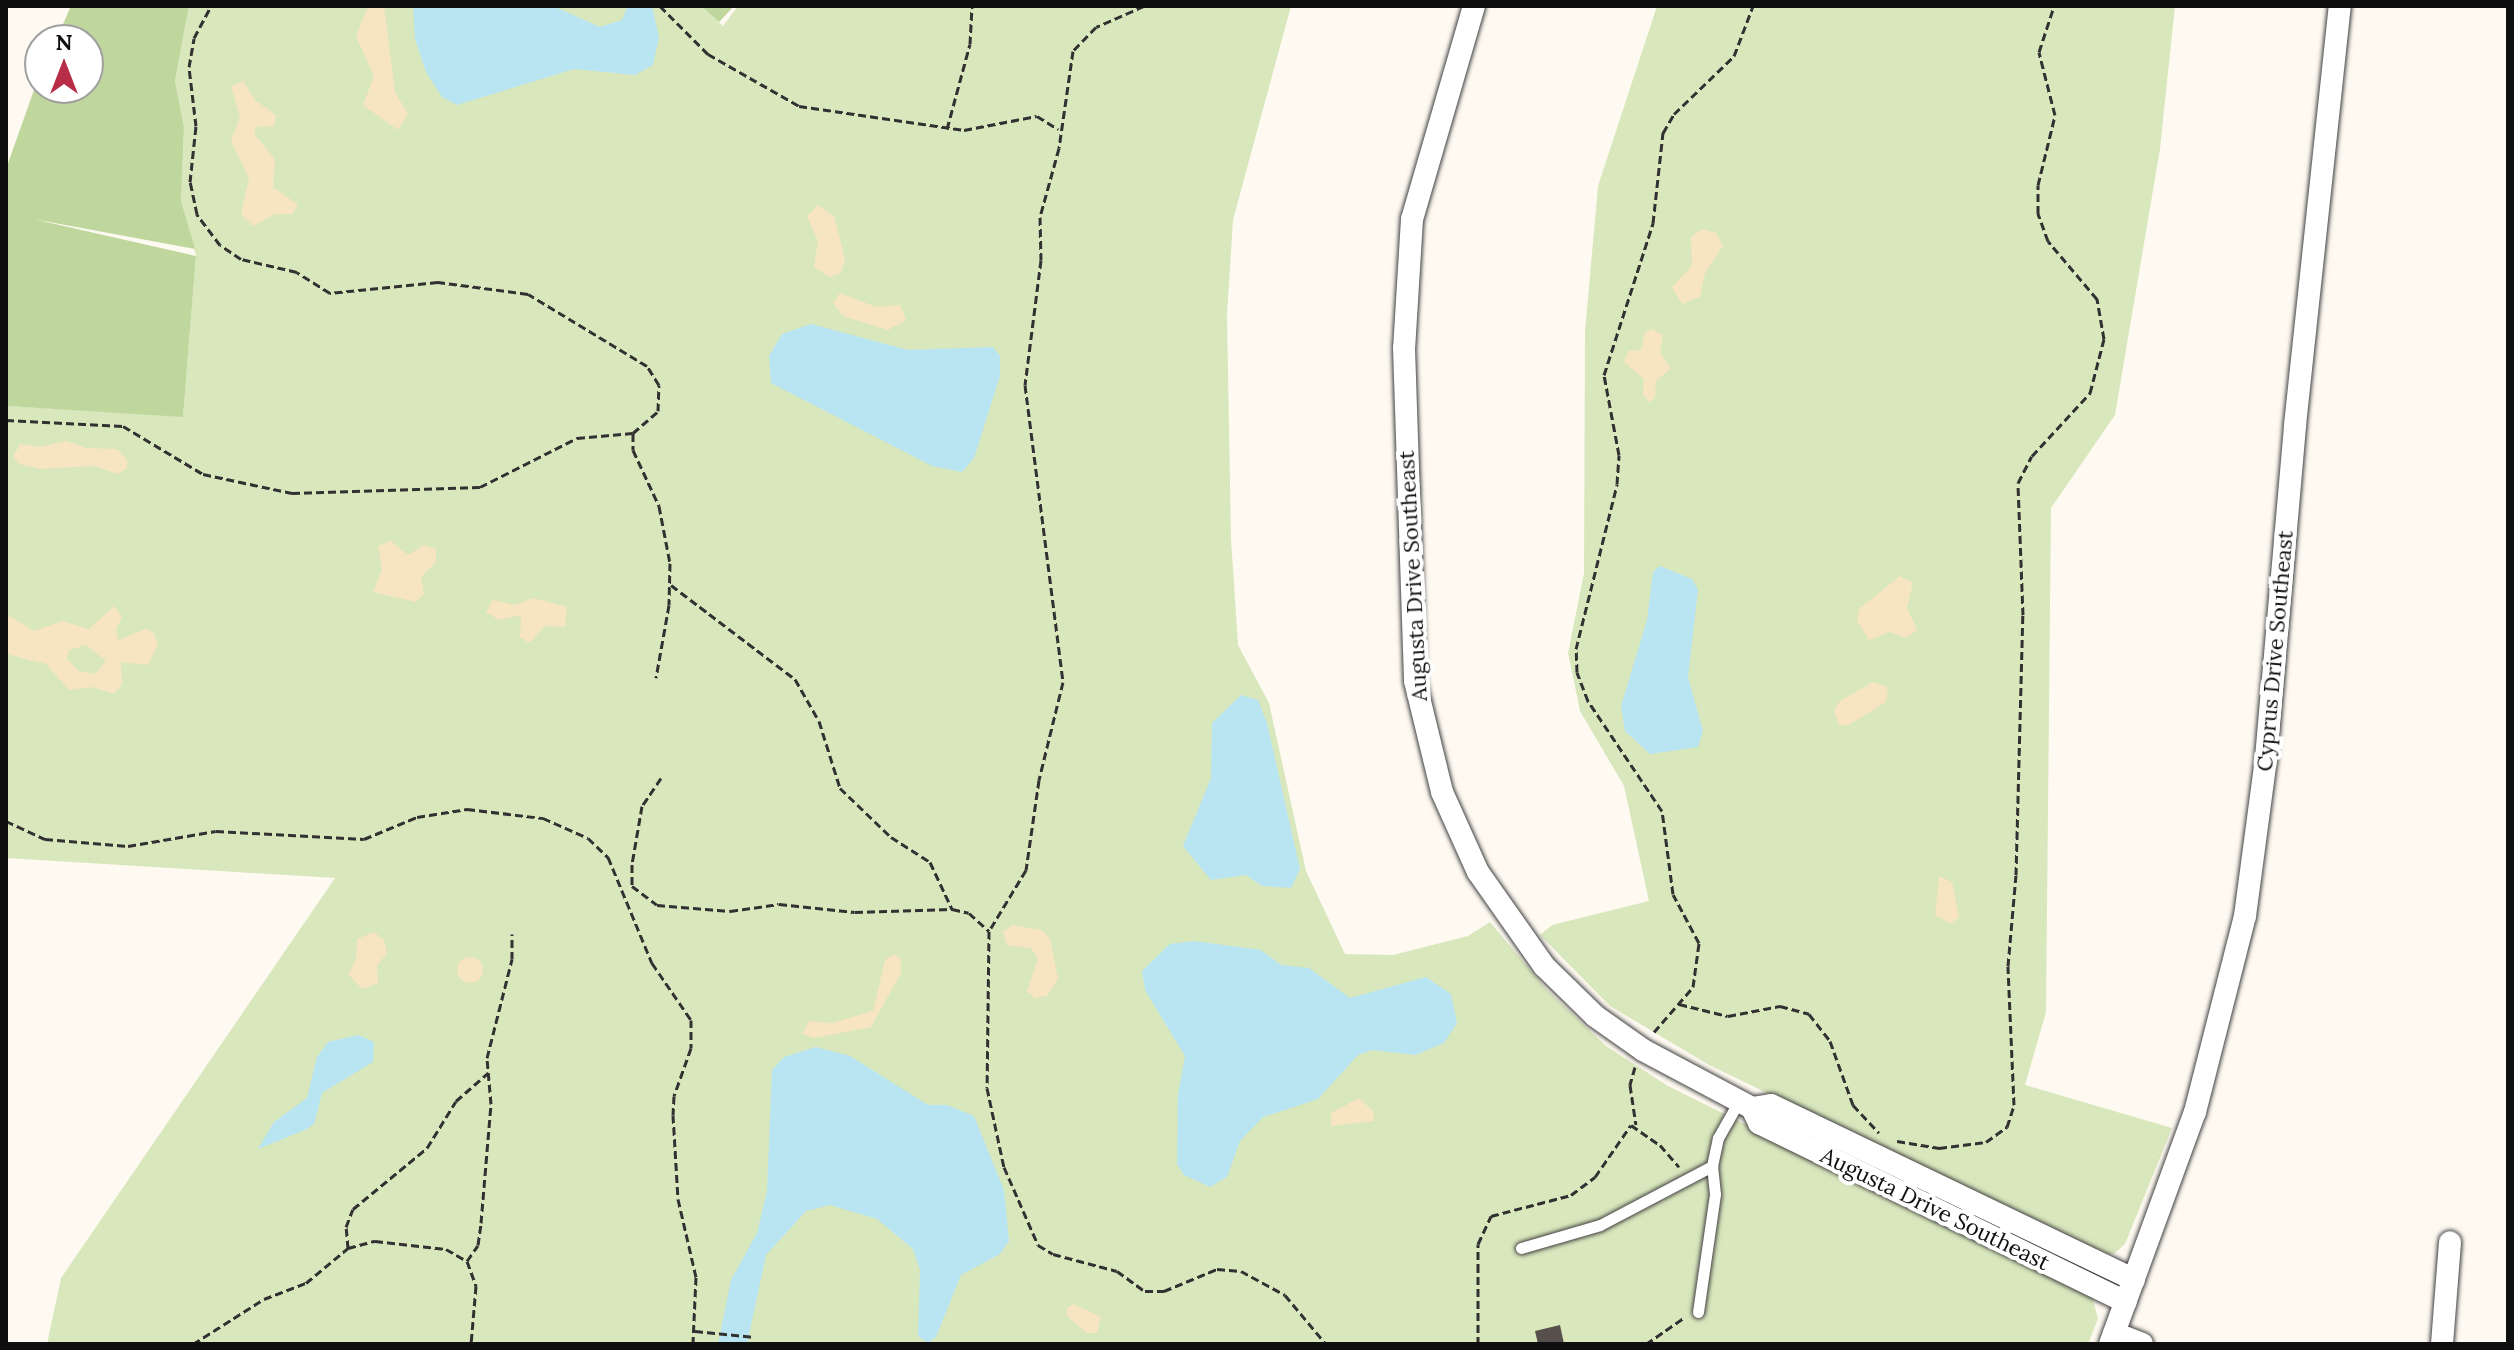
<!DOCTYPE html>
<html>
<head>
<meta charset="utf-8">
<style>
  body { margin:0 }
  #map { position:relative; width:2514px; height:1350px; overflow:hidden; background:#fefaf2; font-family:Lora,serif }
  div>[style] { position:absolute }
  .green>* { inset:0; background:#d9e7bd }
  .forest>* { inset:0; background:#bfd79d }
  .sand>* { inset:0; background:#f7e4c1 }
  .round { border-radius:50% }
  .water>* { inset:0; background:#b9e5f3 }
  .building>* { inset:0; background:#574f4c }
  .path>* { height:3px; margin-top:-1.5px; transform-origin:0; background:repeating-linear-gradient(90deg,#313131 0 8px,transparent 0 12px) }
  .roads { filter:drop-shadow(0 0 2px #424242) drop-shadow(0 0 2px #424242) }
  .service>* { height:11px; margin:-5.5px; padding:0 5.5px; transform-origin:5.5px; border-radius:5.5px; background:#fff }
  .minor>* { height:22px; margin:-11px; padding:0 11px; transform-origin:11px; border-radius:11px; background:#fff }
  span { translate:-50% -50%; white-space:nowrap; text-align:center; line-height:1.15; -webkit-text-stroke:8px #fff; paint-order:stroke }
  .street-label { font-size:22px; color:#0f0f0f }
  .frame { position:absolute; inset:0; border:8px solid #0f0f0f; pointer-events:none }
  .north { position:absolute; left:24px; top:24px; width:80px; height:80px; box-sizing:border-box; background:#fff; border:2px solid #9f9f9f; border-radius:50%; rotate:0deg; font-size:22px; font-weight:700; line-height:32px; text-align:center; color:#0f0f0f }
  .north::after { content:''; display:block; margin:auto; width:28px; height:36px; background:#b82e48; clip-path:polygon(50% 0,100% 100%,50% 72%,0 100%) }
</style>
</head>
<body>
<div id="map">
  <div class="green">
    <div style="clip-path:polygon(189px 6px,701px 6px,723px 26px,738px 6px,1291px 6px,1233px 220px,1227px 315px,1231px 538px,1238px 645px,1269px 703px,1306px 871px,1345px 954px,1393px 955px,1468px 936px,1490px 922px,1547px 990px,1606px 1046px,1668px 1086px,2092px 1296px,2098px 1319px,2088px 1344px,47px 1344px,61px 1278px,335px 878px,6px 858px,6px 406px,183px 416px,196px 256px,181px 201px,184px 127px,175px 81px)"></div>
    <div style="clip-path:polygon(1657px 6px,2175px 6px,2160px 149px,2115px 415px,2051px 508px,2046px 1012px,2025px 1085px,2172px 1128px,2125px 1244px,2114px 1254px,2100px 1254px,1709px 1065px,1610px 1006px,1540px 935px,1552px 925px,1649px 901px,1624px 786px,1580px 711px,1568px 653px,1584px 573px,1585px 331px,1598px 186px)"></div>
  </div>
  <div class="forest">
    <div style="clip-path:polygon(71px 6px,189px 6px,175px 81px,184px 127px,181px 201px,195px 249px,33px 219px,196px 256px,183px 417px,6px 406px,6px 169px,40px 73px,40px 88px,88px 88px,88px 40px,56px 40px)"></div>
    <div style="clip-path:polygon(701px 6px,734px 6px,719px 22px)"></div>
  </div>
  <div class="sand">
    <div style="clip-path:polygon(368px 6px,384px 6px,395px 92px,408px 114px,398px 130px,363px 105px,374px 76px,356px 36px)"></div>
    <div style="clip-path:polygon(243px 81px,255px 100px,276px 115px,274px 126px,256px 127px,254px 134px,275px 159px,273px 187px,298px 205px,292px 214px,275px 214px,253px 226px,241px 214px,249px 178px,231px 141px,240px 117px,231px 86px)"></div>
    <div style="clip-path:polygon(818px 205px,834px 216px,845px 259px,841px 273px,830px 277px,814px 267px,818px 241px,807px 216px)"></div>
    <div style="clip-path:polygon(1703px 229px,1716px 233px,1723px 246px,1705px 273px,1700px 297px,1682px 304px,1672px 287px,1692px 266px,1691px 237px)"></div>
    <div style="clip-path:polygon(840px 293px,876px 307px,900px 305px,906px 320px,888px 330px,843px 316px,833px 303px)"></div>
    <div style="clip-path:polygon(1652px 329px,1663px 335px,1660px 353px,1671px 368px,1656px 381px,1655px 398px,1649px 402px,1643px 394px,1644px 379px,1624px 362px,1628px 351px,1641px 350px,1645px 332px)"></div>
    <div style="clip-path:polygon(66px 441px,86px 448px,117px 449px,127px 459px,127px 468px,118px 474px,94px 466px,40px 469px,19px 464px,13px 457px,20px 444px,40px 447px)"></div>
    <div style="clip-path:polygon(391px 541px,408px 555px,424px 545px,436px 549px,436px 562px,421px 577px,424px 594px,416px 602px,373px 592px,382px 570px,378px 546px)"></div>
    <div style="clip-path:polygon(1900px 576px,1913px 583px,1907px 608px,1917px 630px,1906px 638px,1890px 632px,1869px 640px,1857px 621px,1859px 609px)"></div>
    <div style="clip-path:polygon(533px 598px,567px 607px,565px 627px,545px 626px,529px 643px,520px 637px,521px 615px,499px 620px,486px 612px,493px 600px,515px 605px)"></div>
    <div style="clip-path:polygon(evenodd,114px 606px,122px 616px,116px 630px,118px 640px,146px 629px,154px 633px,158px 645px,148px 665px,121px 662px,122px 685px,114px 693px,90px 687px,69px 690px,46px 664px,6px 654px,6px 614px,34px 631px,62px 621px,89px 629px,114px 606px,86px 645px,106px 661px,96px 674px,79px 671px,67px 659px,69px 650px,86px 645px)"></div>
    <div style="clip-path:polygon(1873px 682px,1888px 687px,1886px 702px,1847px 726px,1838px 724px,1834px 710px,1840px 701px)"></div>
    <div style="clip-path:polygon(1939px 876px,1952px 882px,1959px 917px,1951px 924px,1935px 915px)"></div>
    <div style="clip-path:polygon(1012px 925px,1041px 930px,1050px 938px,1058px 979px,1047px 996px,1035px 998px,1027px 991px,1038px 958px,1031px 948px,1007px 945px,1003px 932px)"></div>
    <div style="clip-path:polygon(374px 932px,384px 940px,387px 954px,377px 965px,378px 983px,362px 989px,348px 974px,356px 960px,357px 939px)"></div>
    <div style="clip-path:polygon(894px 954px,901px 959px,901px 973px,871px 1027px,814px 1038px,802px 1034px,809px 1021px,832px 1023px,873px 1011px,885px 960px)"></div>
    <div class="round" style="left:457px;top:957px;width:26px;height:26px"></div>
    <div style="clip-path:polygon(1359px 1098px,1373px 1111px,1374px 1121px,1331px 1126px,1331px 1113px)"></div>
    <div style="clip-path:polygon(1074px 1304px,1101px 1317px,1097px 1333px,1087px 1333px,1067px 1316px,1067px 1308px)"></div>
  </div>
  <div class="water">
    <div style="clip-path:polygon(413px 6px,553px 6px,600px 27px,622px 20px,628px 6px,652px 6px,659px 37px,653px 65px,635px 75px,574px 69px,457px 105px,442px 97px,426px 72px,415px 39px)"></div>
    <div style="clip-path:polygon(811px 324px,908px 350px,993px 347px,1000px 356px,1000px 376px,974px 458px,962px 472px,932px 466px,771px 383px,769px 356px,782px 334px)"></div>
    <div style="clip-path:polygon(1660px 566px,1692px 579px,1698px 590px,1688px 677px,1703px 731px,1698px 747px,1650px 754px,1625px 731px,1621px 706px,1647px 620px,1653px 572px)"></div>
    <div style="clip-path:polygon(1241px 695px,1258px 700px,1267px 723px,1300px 869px,1291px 888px,1262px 886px,1246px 875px,1211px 880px,1183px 846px,1211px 778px,1212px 723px)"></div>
    <div style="clip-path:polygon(1194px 941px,1261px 950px,1281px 965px,1309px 968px,1350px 998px,1426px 977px,1451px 994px,1457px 1023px,1444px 1043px,1415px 1055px,1372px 1050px,1358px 1055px,1318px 1099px,1263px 1117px,1240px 1141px,1227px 1177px,1210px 1187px,1184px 1175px,1177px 1164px,1178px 1094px,1185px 1056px,1145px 990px,1142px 971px,1170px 944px)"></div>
    <div style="clip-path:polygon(358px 1035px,374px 1042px,373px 1062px,322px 1093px,314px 1124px,307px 1129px,258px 1149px,274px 1122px,307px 1098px,317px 1057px,328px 1042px)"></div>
    <div style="clip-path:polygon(816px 1047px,850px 1056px,928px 1105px,947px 1105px,974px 1116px,1004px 1190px,1009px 1241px,1000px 1254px,961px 1275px,936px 1337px,928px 1343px,918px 1336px,920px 1270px,913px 1249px,877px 1219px,830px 1205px,806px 1211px,766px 1255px,747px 1344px,718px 1344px,731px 1280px,757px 1233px,767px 1191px,772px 1070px,784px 1057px)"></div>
  </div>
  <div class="building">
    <div style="clip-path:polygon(1560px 1325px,1564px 1344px,1538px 1344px,1535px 1331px)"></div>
  </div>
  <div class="path">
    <div style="left:660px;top:6px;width:68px;rotate:45deg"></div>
    <div style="left:708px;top:54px;width:105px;rotate:29.7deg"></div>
    <div style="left:799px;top:106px;width:167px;rotate:8.3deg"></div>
    <div style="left:964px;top:130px;width:74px;rotate:-10.9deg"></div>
    <div style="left:1037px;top:116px;width:25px;rotate:32deg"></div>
    <div style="left:1144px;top:6px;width:52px;rotate:156.4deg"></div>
    <div style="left:1096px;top:27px;width:33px;rotate:134deg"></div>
    <div style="left:1073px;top:51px;width:98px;rotate:98.2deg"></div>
    <div style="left:1059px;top:148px;width:72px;rotate:105.4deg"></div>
    <div style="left:1040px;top:217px;width:43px;rotate:88.7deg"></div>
    <div style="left:1041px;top:260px;width:126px;rotate:97.3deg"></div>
    <div style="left:1025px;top:385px;width:299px;rotate:82.7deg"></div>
    <div style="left:1063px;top:682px;width:101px;rotate:103.8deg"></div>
    <div style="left:1039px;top:780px;width:91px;rotate:98.2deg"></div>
    <div style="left:1026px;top:870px;width:71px;rotate:121.2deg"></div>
    <div style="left:989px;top:931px;width:157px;rotate:90.7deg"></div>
    <div style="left:987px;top:1088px;width:81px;rotate:77.9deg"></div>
    <div style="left:1004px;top:1167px;width:85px;rotate:66.4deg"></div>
    <div style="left:1038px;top:1245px;width:17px;rotate:31deg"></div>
    <div style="left:1053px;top:1254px;width:66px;rotate:14.9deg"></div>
    <div style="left:1117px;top:1271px;width:34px;rotate:36deg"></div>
    <div style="left:1145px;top:1291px;width:19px"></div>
    <div style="left:1164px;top:1291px;width:57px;rotate:-22.5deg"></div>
    <div style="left:1217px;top:1269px;width:24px;rotate:5deg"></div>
    <div style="left:1241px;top:1271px;width:50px;rotate:28.6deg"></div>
    <div style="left:1285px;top:1295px;width:64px;rotate:50.1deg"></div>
    <div style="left:947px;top:129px;width:88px;rotate:-74.9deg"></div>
    <div style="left:970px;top:44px;width:38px;rotate:-87deg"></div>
    <div style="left:6px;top:420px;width:117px;rotate:2.9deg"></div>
    <div style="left:123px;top:426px;width:93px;rotate:31deg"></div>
    <div style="left:203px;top:474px;width:91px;rotate:12.1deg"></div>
    <div style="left:292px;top:493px;width:188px;rotate:-1.8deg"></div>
    <div style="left:480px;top:487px;width:109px;rotate:-26.8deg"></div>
    <div style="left:577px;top:438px;width:56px;rotate:-5.1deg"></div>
    <div style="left:633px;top:433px;width:33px;rotate:-41deg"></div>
    <div style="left:658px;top:411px;width:26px;rotate:-88deg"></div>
    <div style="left:659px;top:385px;width:22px;rotate:-122deg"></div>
    <div style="left:647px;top:366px;width:139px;rotate:-148.8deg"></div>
    <div style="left:528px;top:294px;width:91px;rotate:-172.4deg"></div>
    <div style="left:438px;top:282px;width:109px;rotate:174.2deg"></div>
    <div style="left:330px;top:293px;width:39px;rotate:-148deg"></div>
    <div style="left:297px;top:272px;width:57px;rotate:-166.9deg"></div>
    <div style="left:241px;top:259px;width:25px;rotate:-146deg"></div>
    <div style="left:220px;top:245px;width:39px;rotate:-127deg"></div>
    <div style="left:197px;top:214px;width:33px;rotate:-102deg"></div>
    <div style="left:190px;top:182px;width:56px;rotate:-83.9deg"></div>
    <div style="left:196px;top:126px;width:59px;rotate:-96.8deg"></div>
    <div style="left:189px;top:67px;width:29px;rotate:-80deg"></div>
    <div style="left:194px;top:38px;width:36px;rotate:-62deg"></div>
    <div style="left:633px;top:433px;width:17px;rotate:90deg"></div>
    <div style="left:633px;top:450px;width:62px;rotate:65.1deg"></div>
    <div style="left:659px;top:506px;width:58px;rotate:79.1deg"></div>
    <div style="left:670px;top:563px;width:42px;rotate:91.4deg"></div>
    <div style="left:669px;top:605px;width:74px;rotate:100.1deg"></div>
    <div style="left:671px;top:585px;width:156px;rotate:37.2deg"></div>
    <div style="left:795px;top:679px;width:48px;rotate:60.3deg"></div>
    <div style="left:819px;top:721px;width:70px;rotate:72.6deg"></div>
    <div style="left:840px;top:788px;width:71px;rotate:43.9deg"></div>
    <div style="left:891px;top:837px;width:46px;rotate:32.7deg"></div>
    <div style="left:930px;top:862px;width:52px;rotate:64.9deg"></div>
    <div style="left:661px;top:778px;width:34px;rotate:124deg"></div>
    <div style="left:642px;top:806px;width:59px;rotate:99.8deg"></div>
    <div style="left:632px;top:864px;width:22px;rotate:90deg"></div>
    <div style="left:632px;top:886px;width:31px;rotate:37deg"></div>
    <div style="left:657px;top:905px;width:73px;rotate:4.7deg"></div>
    <div style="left:730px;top:911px;width:49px;rotate:-8.1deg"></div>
    <div style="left:779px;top:904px;width:76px;rotate:6deg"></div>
    <div style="left:855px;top:912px;width:97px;rotate:-1.8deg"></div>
    <div style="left:952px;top:909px;width:17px;rotate:13deg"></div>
    <div style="left:969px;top:913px;width:27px;rotate:42deg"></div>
    <div style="left:6px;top:821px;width:43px;rotate:24.8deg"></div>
    <div style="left:45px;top:839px;width:83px;rotate:4.8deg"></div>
    <div style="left:128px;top:846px;width:89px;rotate:-9.7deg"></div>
    <div style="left:216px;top:831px;width:148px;rotate:3.1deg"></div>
    <div style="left:364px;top:839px;width:57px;rotate:-22.5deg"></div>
    <div style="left:417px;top:817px;width:51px;rotate:-9.1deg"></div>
    <div style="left:467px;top:809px;width:77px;rotate:6.8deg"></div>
    <div style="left:543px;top:818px;width:49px;rotate:24deg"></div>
    <div style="left:588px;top:838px;width:28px;rotate:44deg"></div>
    <div style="left:608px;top:857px;width:115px;rotate:67.5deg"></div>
    <div style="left:652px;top:963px;width:69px;rotate:55.6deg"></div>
    <div style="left:691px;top:1020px;width:28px;rotate:90deg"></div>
    <div style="left:691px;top:1048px;width:51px;rotate:109.5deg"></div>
    <div style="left:674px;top:1096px;width:19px;rotate:93deg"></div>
    <div style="left:673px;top:1115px;width:84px;rotate:86.6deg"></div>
    <div style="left:678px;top:1199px;width:80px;rotate:77deg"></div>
    <div style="left:696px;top:1277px;width:67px;rotate:92.6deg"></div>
    <div style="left:1679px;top:1004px;width:50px;rotate:13.8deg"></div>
    <div style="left:1728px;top:1016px;width:53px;rotate:-10.9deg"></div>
    <div style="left:1780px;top:1006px;width:30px;rotate:15deg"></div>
    <div style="left:1809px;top:1014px;width:34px;rotate:52deg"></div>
    <div style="left:1830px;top:1041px;width:68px;rotate:70.2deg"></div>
    <div style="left:1853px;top:1105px;width:38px;rotate:47deg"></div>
    <div style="left:1654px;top:1032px;width:60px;rotate:-49.1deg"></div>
    <div style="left:1693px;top:987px;width:44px;rotate:-82.2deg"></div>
    <div style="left:1699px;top:943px;width:55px;rotate:-118deg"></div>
    <div style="left:1673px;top:894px;width:84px;rotate:-97.5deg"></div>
    <div style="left:1662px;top:811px;width:133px;rotate:-123.9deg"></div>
    <div style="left:1588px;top:701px;width:31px;rotate:-111deg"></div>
    <div style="left:1577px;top:672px;width:23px;rotate:-92deg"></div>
    <div style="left:1576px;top:649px;width:170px;rotate:-76deg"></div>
    <div style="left:1617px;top:484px;width:29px;rotate:-86deg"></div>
    <div style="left:1619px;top:455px;width:81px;rotate:-100.6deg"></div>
    <div style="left:1604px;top:375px;width:160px;rotate:-72.1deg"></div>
    <div style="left:1653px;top:223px;width:91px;rotate:-83.7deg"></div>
    <div style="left:1663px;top:133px;width:22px;rotate:-60deg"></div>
    <div style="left:1674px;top:114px;width:83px;rotate:-44deg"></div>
    <div style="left:1734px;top:56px;width:53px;rotate:-69.2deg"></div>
    <div style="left:1635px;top:1067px;width:19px;rotate:106deg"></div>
    <div style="left:1630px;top:1085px;width:40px;rotate:81.5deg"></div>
    <div style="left:1897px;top:1141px;width:43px;rotate:9.5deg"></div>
    <div style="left:1939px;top:1148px;width:47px;rotate:-7.3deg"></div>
    <div style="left:1986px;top:1142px;width:26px;rotate:-36deg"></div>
    <div style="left:2007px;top:1127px;width:23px;rotate:-72deg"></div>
    <div style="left:2014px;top:1105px;width:139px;rotate:-92.5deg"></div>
    <div style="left:2008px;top:966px;width:91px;rotate:-85deg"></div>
    <div style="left:2016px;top:875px;width:260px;rotate:-88.5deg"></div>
    <div style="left:2023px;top:615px;width:132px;rotate:-92.2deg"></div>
    <div style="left:2018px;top:483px;width:30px;rotate:-63deg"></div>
    <div style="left:2032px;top:456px;width:86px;rotate:-47.4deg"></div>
    <div style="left:2090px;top:393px;width:56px;rotate:-75.5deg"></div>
    <div style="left:2104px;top:339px;width:41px;rotate:-99.9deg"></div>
    <div style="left:2097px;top:299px;width:76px;rotate:-130.2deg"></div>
    <div style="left:2048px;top:241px;width:30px;rotate:-110deg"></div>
    <div style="left:2038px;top:213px;width:28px;rotate:-90deg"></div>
    <div style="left:2038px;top:185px;width:72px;rotate:-76.3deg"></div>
    <div style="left:2055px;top:115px;width:65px;rotate:-104.3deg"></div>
    <div style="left:2039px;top:52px;width:48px;rotate:-71.9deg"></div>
    <div style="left:348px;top:1248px;width:21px;rotate:-95deg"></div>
    <div style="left:346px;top:1227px;width:19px;rotate:-69deg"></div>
    <div style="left:353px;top:1209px;width:96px;rotate:-39.5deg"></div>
    <div style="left:427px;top:1148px;width:55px;rotate:-58.3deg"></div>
    <div style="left:456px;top:1101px;width:43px;rotate:-41.2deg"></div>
    <div style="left:467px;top:1261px;width:19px;rotate:-55deg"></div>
    <div style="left:478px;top:1245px;width:22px;rotate:-82deg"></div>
    <div style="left:481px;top:1223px;width:119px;rotate:-85.2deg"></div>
    <div style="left:491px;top:1104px;width:46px;rotate:-95deg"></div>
    <div style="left:487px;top:1058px;width:102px;rotate:-75.8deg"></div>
    <div style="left:512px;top:959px;width:25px;rotate:-90deg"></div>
    <div style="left:695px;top:1331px;width:60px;rotate:5.7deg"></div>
    <div style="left:193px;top:1344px;width:84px;rotate:-32.4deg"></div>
    <div style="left:264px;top:1299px;width:45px;rotate:-20.9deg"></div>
    <div style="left:306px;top:1283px;width:55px;rotate:-39.8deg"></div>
    <div style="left:348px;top:1248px;width:28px;rotate:-15deg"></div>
    <div style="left:375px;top:1241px;width:71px;rotate:6.4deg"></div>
    <div style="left:446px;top:1249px;width:24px;rotate:30deg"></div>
    <div style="left:467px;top:1261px;width:27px;rotate:70deg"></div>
    <div style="left:476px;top:1286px;width:58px;rotate:94.9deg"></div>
    <div style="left:1478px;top:1344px;width:100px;rotate:-90deg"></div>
    <div style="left:1478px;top:1244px;width:31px;rotate:-65deg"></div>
    <div style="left:1491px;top:1216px;width:83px;rotate:-14.7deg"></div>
    <div style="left:1571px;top:1195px;width:30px;rotate:-37deg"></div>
    <div style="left:1595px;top:1177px;width:63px;rotate:-55.3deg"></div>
    <div style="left:1631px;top:1125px;width:35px;rotate:35deg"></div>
    <div style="left:1660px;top:1145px;width:29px;rotate:49deg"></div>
    <div style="left:1646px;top:1344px;width:47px;rotate:-34.7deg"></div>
  </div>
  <div class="roads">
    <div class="service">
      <div style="left:1521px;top:1248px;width:82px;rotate:-16.2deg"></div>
      <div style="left:1600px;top:1225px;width:127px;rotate:-27.8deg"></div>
      <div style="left:1698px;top:1312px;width:119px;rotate:-81.8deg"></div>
      <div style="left:1715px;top:1194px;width:28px;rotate:-96deg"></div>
      <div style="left:1712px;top:1166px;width:29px;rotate:-78deg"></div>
      <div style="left:1718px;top:1138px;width:43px;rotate:-60.4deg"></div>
    </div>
    <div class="minor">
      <div style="left:1474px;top:6px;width:222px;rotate:106.2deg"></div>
      <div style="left:1412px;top:219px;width:129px;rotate:93.5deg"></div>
      <div style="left:1404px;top:348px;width:333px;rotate:88.1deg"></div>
      <div style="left:1415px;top:681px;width:114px;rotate:76.3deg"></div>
      <div style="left:1442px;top:792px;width:88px;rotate:65.8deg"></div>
      <div style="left:1478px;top:872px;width:115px;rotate:54.9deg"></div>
      <div style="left:1544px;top:966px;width:71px;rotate:44.4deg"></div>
      <div style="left:1595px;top:1016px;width:59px;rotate:35.3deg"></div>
      <div style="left:1643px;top:1050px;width:123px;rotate:28deg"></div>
      <div style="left:1752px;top:1108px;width:19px;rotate:-9deg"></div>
      <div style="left:1771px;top:1105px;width:403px;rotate:25.7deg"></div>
      <div style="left:1752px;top:1108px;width:17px;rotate:65deg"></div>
      <div style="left:1759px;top:1123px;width:408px;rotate:26deg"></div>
      <div style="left:2114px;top:1333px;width:30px;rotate:21deg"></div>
      <div style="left:2110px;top:1344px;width:247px;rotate:-69.9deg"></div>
      <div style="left:2195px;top:1112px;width:202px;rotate:-75.7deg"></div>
      <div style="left:2245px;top:916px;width:159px;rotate:-82.4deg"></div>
      <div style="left:2266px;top:758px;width:334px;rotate:-85deg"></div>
      <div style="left:2295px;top:425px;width:421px;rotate:-83.9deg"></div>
      <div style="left:2442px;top:1344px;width:102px;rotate:-85.5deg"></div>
    </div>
  </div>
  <div class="street-label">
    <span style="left:1413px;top:576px;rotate:-93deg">Augusta Drive Southeast</span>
    <span style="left:2275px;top:651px;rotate:-85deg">Cyprus Drive Southeast</span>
    <span style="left:1935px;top:1209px;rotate:26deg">Augusta Drive Southeast</span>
  </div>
  <div class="frame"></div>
  <div class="north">N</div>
</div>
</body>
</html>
